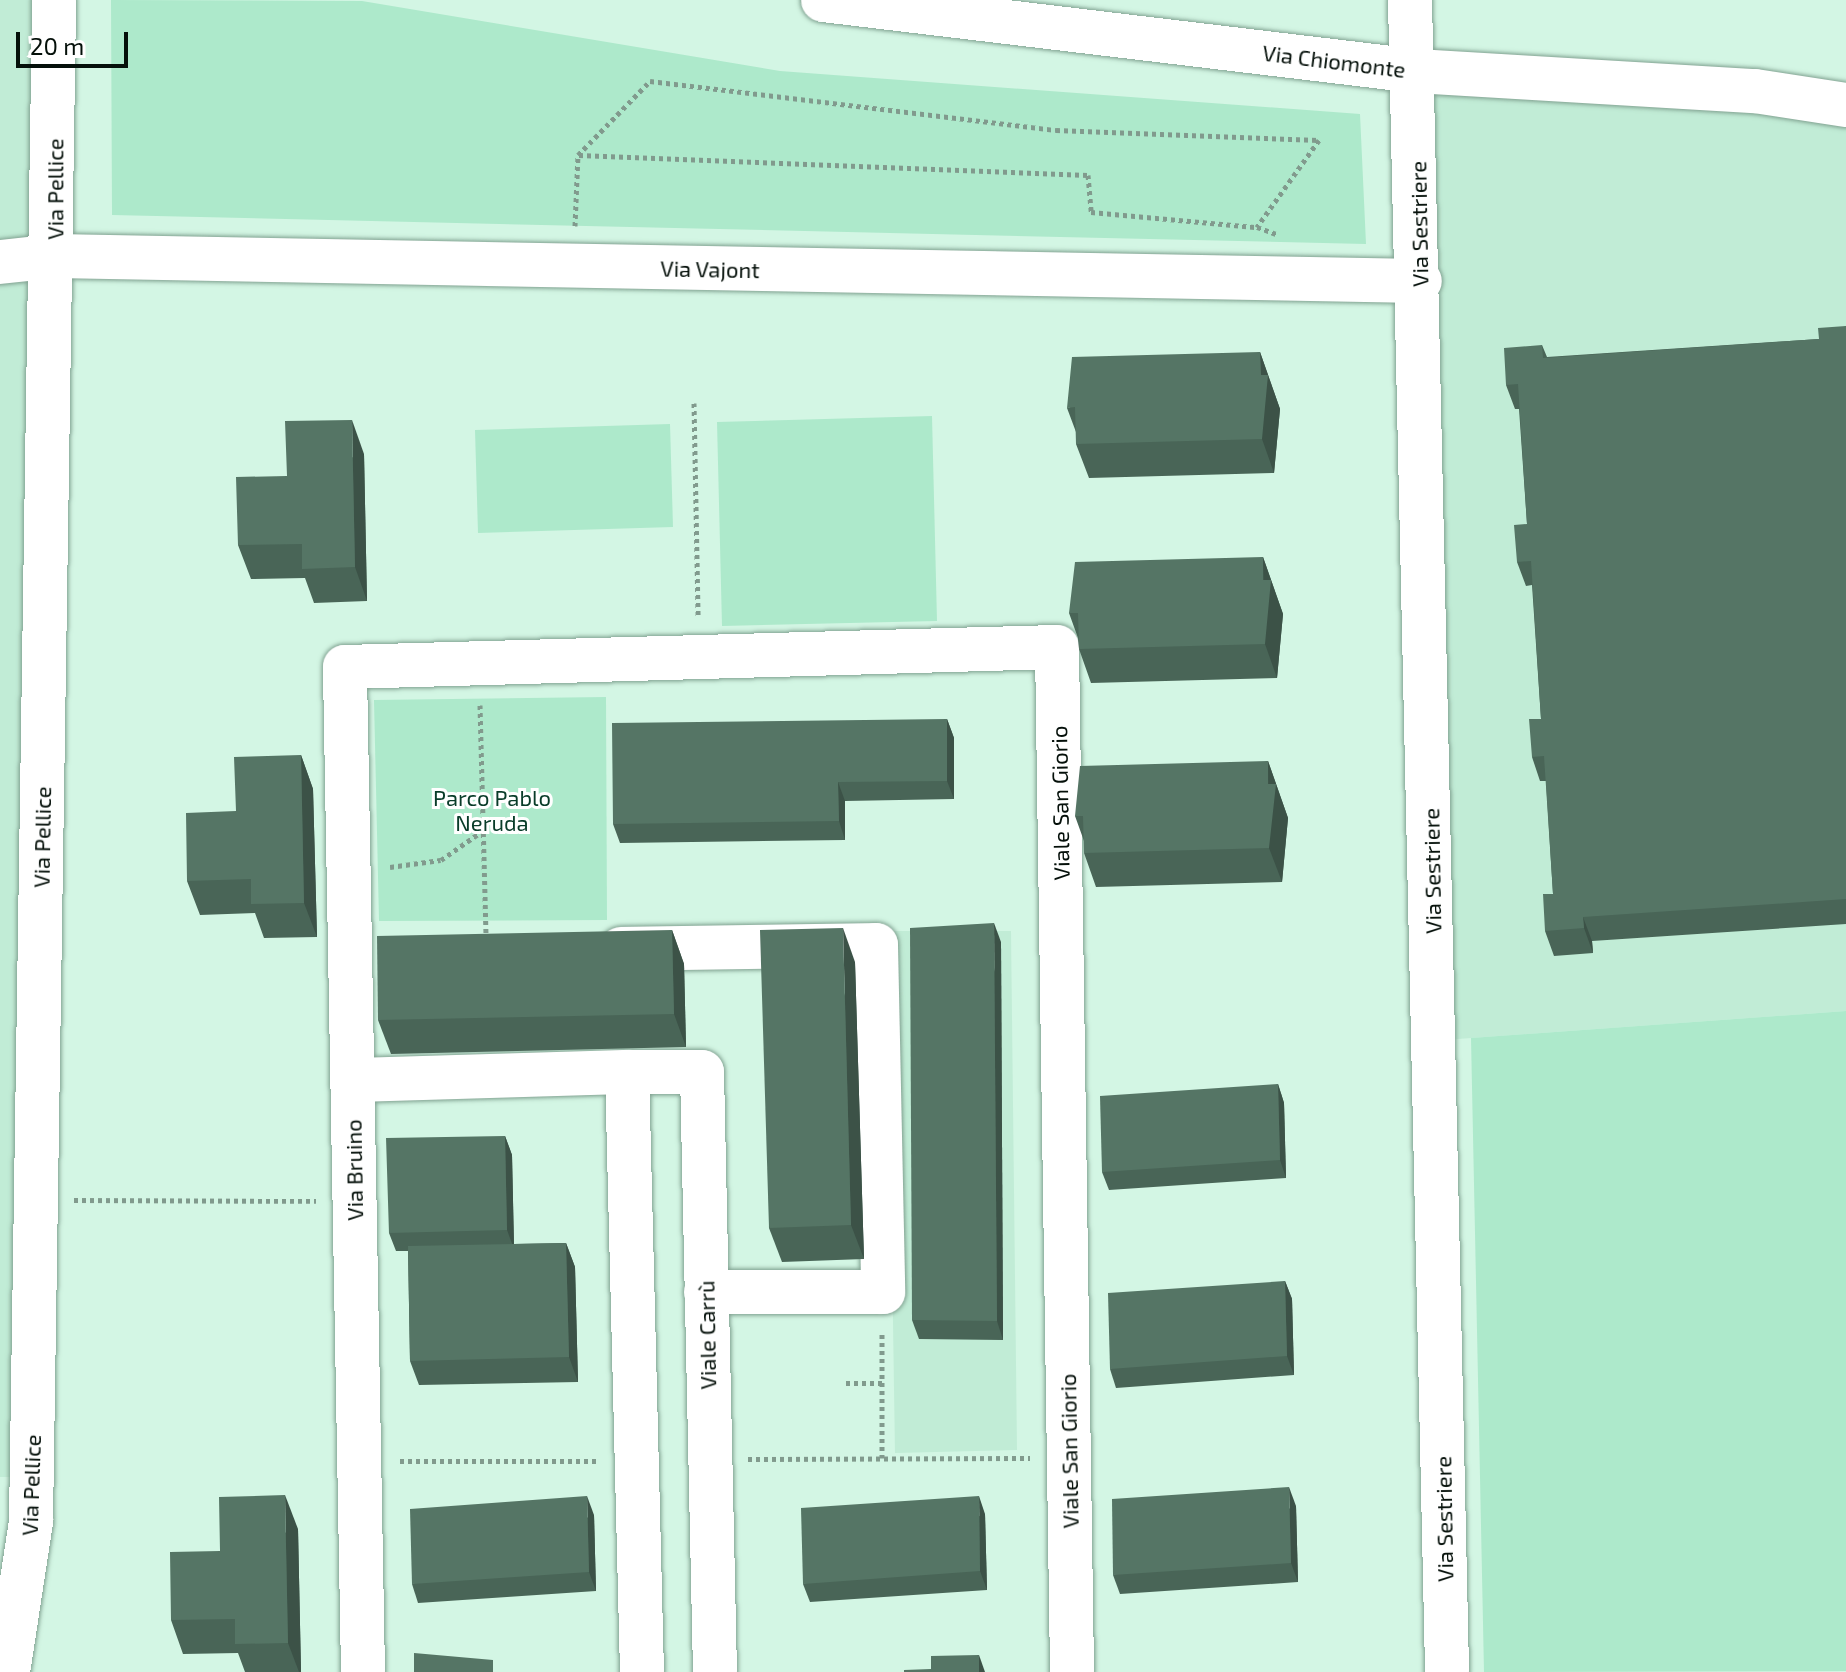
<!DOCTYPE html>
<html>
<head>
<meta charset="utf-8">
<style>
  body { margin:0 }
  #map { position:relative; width:1846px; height:1672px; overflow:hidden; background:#d3f6e4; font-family:"Exo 2",sans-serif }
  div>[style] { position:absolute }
  .built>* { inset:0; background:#c1ecd6 }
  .green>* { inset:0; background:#ade9cb }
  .path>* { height:5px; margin-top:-2.5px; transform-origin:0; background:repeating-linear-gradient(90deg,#819a8d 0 4px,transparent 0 8px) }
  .roads { filter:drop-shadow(0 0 2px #81a291) drop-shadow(0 0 2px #81a291) }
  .minor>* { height:44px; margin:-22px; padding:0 22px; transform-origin:22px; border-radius:22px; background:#fff }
  .wall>* { inset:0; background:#496557 }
  .shaded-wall>* { inset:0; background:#3c5247 }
  .building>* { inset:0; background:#557565 }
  span { translate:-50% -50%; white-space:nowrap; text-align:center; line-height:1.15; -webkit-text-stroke:6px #fff; paint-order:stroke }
  .street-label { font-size:22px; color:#05100a }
  .park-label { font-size:22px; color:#093c29 }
  .scale { position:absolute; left:16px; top:32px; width:112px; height:36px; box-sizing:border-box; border:4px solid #05100a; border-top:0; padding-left:10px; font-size:24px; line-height:28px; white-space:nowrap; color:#05100a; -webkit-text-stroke:6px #fff; paint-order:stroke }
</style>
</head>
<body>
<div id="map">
  <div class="built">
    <div style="clip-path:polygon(0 0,47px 0,22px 1477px,0 1477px)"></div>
    <div style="clip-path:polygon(1421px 77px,1846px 108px,1846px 1011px,1444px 1040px)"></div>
    <div style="clip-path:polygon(887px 931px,1011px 931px,1017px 1450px,895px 1453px)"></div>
  </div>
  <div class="green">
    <div style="clip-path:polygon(111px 0,362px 1px,780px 71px,1360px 114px,1366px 244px,112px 215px)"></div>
    <div style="clip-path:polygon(932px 416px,937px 621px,722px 626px,717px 422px)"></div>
    <div style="clip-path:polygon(670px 424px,673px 527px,478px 533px,475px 430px)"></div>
    <div style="clip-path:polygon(606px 697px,607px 920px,379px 921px,374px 700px)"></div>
    <div style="clip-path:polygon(1846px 1011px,1846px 1671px,1484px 1672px,1471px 1038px)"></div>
  </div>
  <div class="path">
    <div style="left:579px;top:155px;width:509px;rotate:2.25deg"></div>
    <div style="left:1088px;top:175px;width:37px;rotate:85deg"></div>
    <div style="left:1091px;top:212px;width:167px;rotate:5.2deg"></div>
    <div style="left:575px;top:226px;width:71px;rotate:-87.6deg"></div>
    <div style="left:578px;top:155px;width:103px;rotate:-45.8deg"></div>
    <div style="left:650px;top:81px;width:409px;rotate:6.9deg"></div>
    <div style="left:1056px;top:130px;width:263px;rotate:2.2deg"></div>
    <div style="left:1319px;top:140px;width:107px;rotate:125.5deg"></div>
    <div style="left:1257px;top:227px;width:23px;rotate:20deg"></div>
    <div style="left:694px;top:403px;width:213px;rotate:88.9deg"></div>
    <div style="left:480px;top:705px;width:233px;rotate:88.5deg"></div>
    <div style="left:390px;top:867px;width:51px;rotate:-7.8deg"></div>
    <div style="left:441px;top:860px;width:49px;rotate:-35deg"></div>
    <div style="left:74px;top:1200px;width:242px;rotate:0.2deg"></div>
    <div style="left:846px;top:1383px;width:36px"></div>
    <div style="left:882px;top:1458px;width:127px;rotate:-90deg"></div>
    <div style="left:748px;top:1459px;width:282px;rotate:-0.2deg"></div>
    <div style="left:400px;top:1461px;width:198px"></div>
  </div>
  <div class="roads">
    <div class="minor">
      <div style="left:823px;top:0;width:597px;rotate:6.83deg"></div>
      <div style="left:1416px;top:71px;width:340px;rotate:3.4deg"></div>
      <div style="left:1755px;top:91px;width:92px;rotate:8.7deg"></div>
      <div style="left:1410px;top:0;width:1672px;rotate:88.73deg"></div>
      <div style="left:0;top:262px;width:55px;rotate:-6.2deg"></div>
      <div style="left:55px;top:256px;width:1365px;rotate:1.05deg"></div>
      <div style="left:621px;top:949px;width:255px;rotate:-0.9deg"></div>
      <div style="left:876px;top:945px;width:347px;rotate:88.8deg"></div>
      <div style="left:883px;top:1292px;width:177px;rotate:180deg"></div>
      <div style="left:353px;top:1080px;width:274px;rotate:-1.7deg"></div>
      <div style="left:8px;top:1672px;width:153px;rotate:-81.3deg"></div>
      <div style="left:31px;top:1521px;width:1521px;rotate:-89.13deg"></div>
      <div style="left:363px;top:1672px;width:1005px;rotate:-91.03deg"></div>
      <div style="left:345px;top:667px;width:712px;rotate:-1.61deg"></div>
      <div style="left:1057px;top:647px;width:1025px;rotate:89.16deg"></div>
      <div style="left:642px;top:1672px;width:600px;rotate:-91.43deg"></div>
      <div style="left:627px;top:1072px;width:75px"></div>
      <div style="left:702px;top:1072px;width:600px;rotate:88.76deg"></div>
    </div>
  </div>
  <div class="wall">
    <div style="clip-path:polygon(1846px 326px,1846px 924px,1592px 941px,1593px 953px,1554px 956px,1545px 931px,1553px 894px,1546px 781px,1540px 781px,1532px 757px,1541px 719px,1532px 585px,1526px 586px,1517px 562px,1527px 524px,1519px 409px,1515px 409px,1506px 385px,1542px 345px,1547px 357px,1819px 339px)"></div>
    <div style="clip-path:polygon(1260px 352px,1280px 409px,1274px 473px,1089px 478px,1076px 444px,1076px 432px,1067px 408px)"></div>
    <div style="clip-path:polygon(364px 454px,367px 601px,314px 603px,305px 578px,251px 579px,238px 545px,287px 476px)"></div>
    <div style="clip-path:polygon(1263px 557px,1283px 614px,1277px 678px,1091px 683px,1079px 649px,1078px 638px,1069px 613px)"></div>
    <div style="clip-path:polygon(947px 719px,954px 738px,954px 799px,845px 801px,845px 840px,620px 843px,613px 824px)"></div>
    <div style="clip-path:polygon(301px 755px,313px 789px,317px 937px,264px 938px,255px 913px,200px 915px,187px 881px,236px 811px)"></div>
    <div style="clip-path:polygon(1268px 761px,1288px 818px,1282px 882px,1096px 887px,1084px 853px,1084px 841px,1075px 816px)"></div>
    <div style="clip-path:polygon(672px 930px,684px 964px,686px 1047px,391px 1054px,378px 1020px)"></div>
    <div style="clip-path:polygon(1001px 942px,1003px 1340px,919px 1339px,912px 1320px)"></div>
    <div style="clip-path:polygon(855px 962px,864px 1259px,782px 1262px,769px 1228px)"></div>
    <div style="clip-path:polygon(1278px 1084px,1284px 1103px,1286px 1178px,1109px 1190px,1102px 1172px)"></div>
    <div style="clip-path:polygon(505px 1136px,512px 1155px,514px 1244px,566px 1243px,575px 1267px,578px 1382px,419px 1385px,410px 1361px,408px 1251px,396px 1251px,389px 1233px)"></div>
    <div style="clip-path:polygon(1285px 1281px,1292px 1299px,1294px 1375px,1116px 1388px,1110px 1369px)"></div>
    <div style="clip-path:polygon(1296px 1506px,1298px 1582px,1120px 1594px,1113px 1575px)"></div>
    <div style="clip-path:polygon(985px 1514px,987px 1590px,810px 1602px,803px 1584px)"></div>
    <div style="clip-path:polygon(594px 1515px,596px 1591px,418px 1603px,412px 1584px)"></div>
    <div style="clip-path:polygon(298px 1529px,301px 1672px,245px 1672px,238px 1653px,183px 1654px,171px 1620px,220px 1551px)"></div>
  </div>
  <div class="shaded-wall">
    <div style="clip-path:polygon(1260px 352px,1280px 409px,1274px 473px,1262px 439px)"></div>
    <div style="clip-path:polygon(352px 420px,364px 454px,367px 601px,355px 567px)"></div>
    <div style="clip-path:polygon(1263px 557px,1283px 614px,1277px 678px,1265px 644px)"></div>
    <div style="clip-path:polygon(947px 719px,954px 738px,954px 799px,947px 781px)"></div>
    <div style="clip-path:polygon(301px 755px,313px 789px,317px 937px,304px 903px)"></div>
    <div style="clip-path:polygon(1268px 761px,1288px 818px,1282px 882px,1269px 848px)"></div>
    <div style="clip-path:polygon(838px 782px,845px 801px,845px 840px,839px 821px)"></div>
    <div style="clip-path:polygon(1583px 917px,1592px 941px,1593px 953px,1584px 928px)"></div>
    <div style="clip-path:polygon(994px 923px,1001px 942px,1003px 1340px,997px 1321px)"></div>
    <div style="clip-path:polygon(843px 928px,855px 962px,864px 1259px,851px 1225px)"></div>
    <div style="clip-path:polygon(672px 930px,684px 964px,686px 1047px,674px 1014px)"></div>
    <div style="clip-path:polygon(1278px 1084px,1284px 1103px,1286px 1178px,1280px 1160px)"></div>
    <div style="clip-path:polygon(505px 1136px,512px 1155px,514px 1249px,507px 1230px)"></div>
    <div style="clip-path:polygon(566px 1243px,575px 1267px,578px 1382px,569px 1357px)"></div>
    <div style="clip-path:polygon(1285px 1281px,1292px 1299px,1294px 1375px,1287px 1356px)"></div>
    <div style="clip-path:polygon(1289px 1487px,1296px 1506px,1298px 1582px,1291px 1563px)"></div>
    <div style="clip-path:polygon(285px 1495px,298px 1529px,301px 1672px,299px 1672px,288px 1643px)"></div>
    <div style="clip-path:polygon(587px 1496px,594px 1515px,596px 1591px,589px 1572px)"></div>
    <div style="clip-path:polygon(979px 1496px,985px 1514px,987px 1590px,980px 1571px)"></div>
    <div style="clip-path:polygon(979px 1655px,985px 1672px,979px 1672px)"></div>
  </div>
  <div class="building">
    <div style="clip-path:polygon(1846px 326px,1846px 899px,1583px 917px,1584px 928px,1545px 931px,1543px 894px,1553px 894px,1544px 756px,1532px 757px,1529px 719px,1541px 719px,1531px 561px,1517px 562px,1514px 525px,1527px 524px,1518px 384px,1506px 385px,1504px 348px,1542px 345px,1543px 358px,1819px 339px,1818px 328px)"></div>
    <div style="clip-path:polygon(1260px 352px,1261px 375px,1268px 375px,1262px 439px,1076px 444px,1075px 407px,1067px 408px,1072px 357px)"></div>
    <div style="clip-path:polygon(352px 420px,355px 567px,302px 569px,302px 544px,238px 545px,236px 477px,287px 476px,285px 421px)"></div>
    <div style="clip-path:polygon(1263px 557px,1263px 580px,1271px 580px,1265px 644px,1079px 649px,1078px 613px,1069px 613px,1075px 562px)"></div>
    <div style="clip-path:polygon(947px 719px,947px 781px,838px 782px,839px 821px,613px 824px,612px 723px)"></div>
    <div style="clip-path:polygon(301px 755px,304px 903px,251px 904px,251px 879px,187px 881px,186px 813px,236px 811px,234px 757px)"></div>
    <div style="clip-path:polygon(1268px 761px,1268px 784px,1276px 784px,1269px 848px,1084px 853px,1083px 816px,1075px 816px,1080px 766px)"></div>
    <div style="clip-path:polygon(994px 923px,997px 1321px,912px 1320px,910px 928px)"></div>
    <div style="clip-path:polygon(843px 928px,851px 1225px,769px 1228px,760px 930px)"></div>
    <div style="clip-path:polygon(672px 930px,674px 1014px,378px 1020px,377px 936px)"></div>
    <div style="clip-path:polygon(1278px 1084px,1280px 1160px,1102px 1172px,1100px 1096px)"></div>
    <div style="clip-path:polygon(505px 1136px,507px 1230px,389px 1233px,386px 1138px)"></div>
    <div style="clip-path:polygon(566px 1243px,569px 1357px,410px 1361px,408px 1246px)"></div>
    <div style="clip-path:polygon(1285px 1281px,1287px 1356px,1110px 1369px,1108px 1293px)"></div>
    <div style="clip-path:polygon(1289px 1487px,1291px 1563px,1113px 1575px,1112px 1499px)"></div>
    <div style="clip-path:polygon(285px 1495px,288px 1643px,235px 1644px,235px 1619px,171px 1620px,170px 1552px,220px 1551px,219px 1497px)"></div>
    <div style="clip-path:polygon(587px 1496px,589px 1572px,412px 1584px,410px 1509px)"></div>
    <div style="clip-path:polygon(979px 1496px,980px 1571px,803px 1584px,801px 1508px)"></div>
    <div style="clip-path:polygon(414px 1653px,493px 1660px,493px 1672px,414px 1672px)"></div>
    <div style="clip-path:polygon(979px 1655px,979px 1672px,904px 1672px,904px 1670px,931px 1669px,931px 1656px)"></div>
  </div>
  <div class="street-label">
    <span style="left:1334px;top:61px;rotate:7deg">Via Chiomonte</span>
    <span style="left:55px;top:189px;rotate:-90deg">Via Pellice</span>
    <span style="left:1419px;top:224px;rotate:-91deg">Via Sestriere</span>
    <span style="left:710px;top:269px;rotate:1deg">Via Vajont</span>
    <span style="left:1060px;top:803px;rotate:-91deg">Viale San Giorio</span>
    <span style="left:42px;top:837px;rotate:-89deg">Via Pellice</span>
    <span style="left:1432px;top:871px;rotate:-91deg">Via Sestriere</span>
    <span style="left:354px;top:1170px;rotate:-91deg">Via Bruino</span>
    <span style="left:707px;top:1335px;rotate:-91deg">Viale Carrù</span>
    <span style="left:1069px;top:1451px;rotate:-91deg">Viale San Giorio</span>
    <span style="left:31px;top:1485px;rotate:-88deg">Via Pellice</span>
    <span style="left:1444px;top:1519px;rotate:-91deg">Via Sestriere</span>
  </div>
  <div class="park-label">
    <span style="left:492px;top:810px">Parco Pablo<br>Neruda</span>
  </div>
  <div class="scale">20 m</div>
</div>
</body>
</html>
